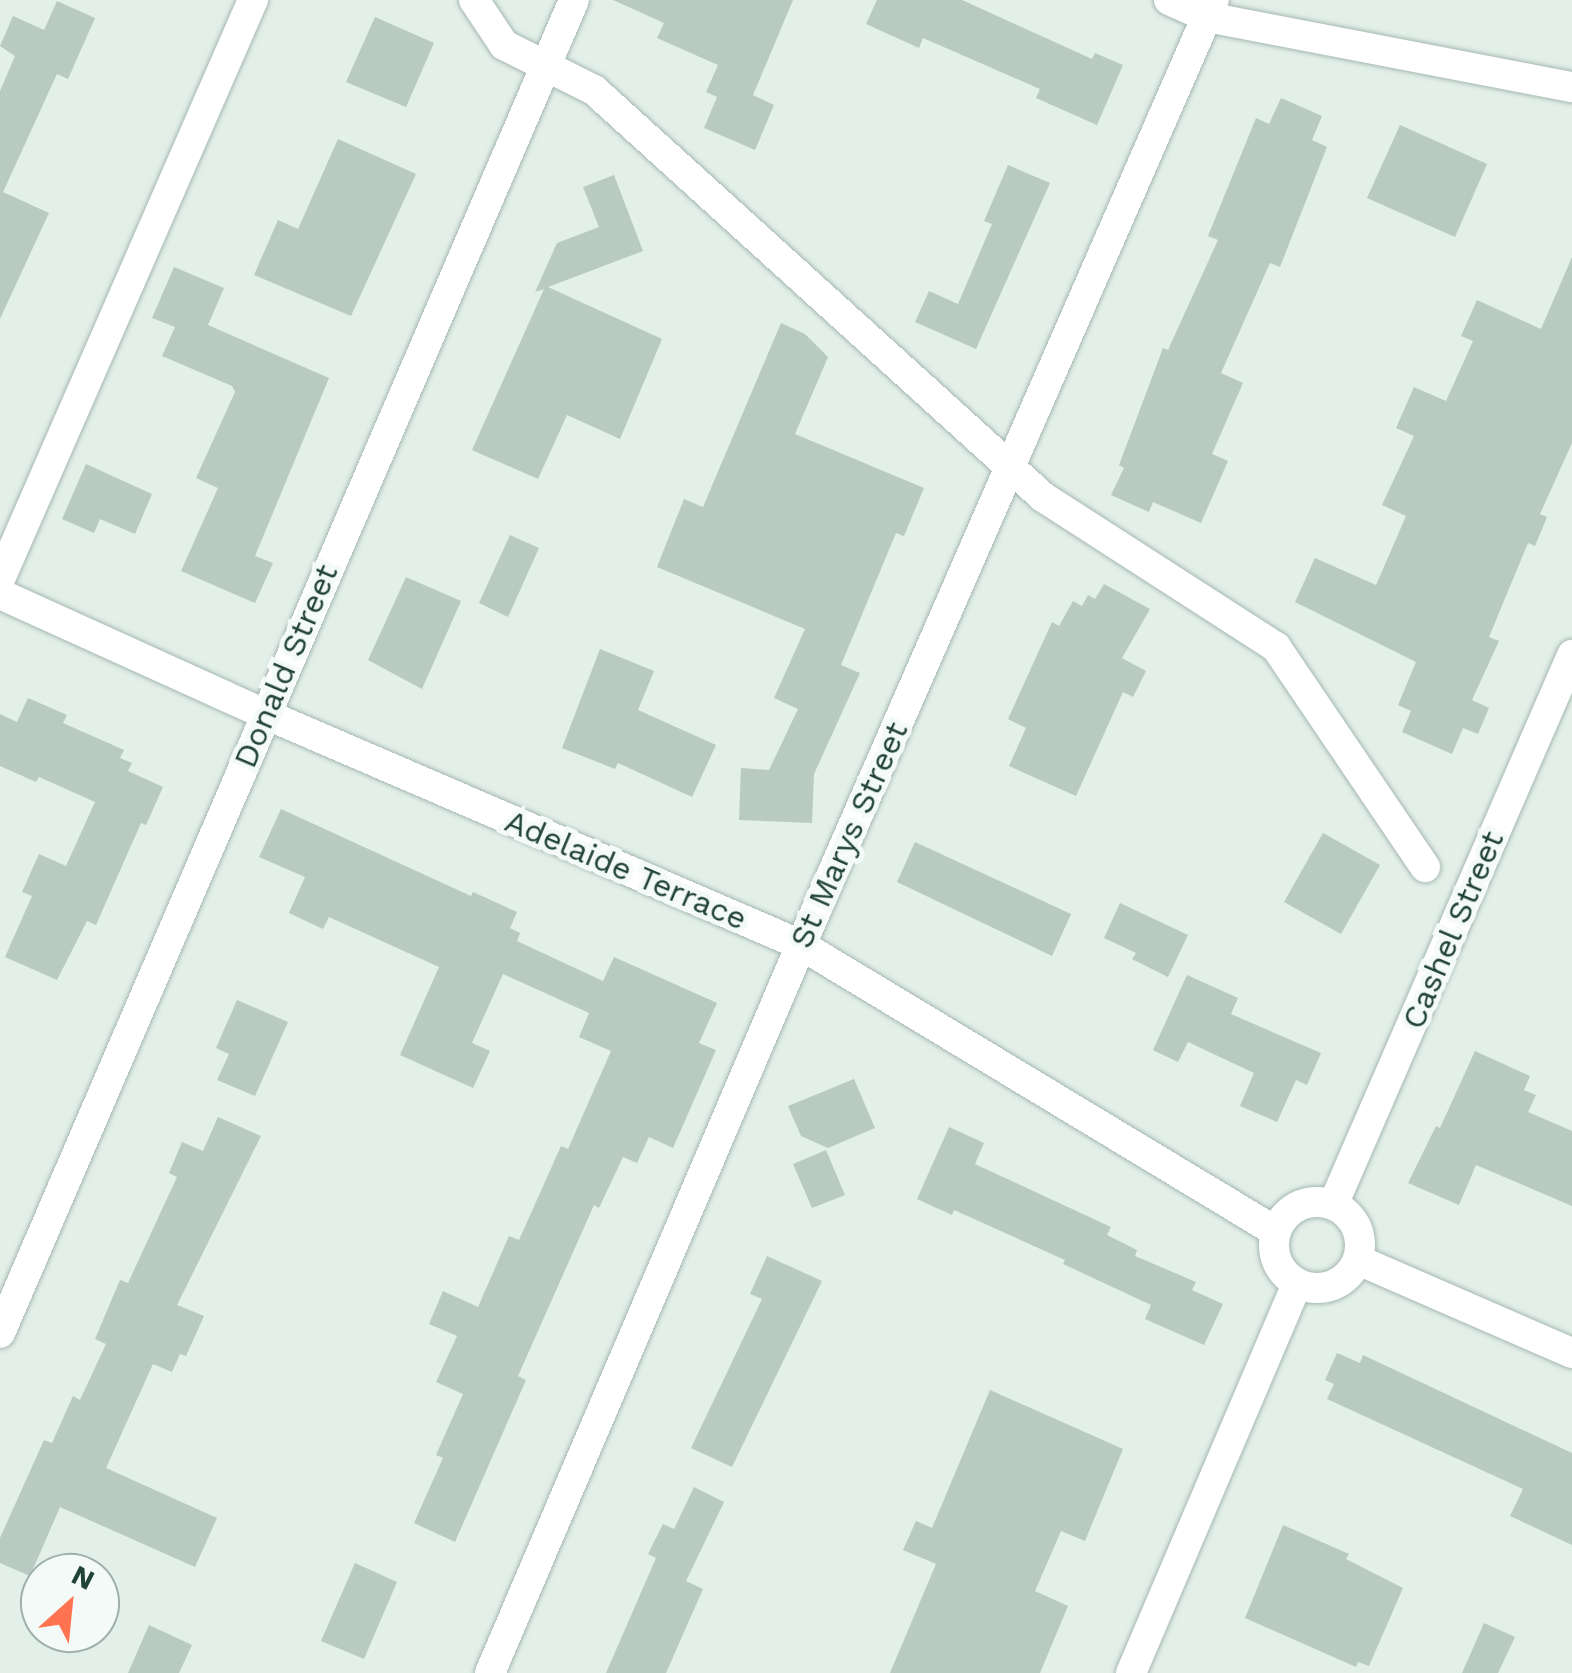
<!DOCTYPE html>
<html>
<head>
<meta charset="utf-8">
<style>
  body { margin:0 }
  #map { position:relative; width:1572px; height:1673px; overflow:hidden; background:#e3efe9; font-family:"Work Sans",sans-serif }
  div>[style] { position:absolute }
  .building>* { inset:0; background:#b8cac2 }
  .roads { filter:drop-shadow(0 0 2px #a5b8b0) drop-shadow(0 0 2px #a5b8b0) }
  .minor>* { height:30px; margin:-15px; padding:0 15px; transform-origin:15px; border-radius:15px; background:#fff }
  .minor>.ring { margin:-15px; padding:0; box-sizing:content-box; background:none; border:30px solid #fff; border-radius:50% }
  span { translate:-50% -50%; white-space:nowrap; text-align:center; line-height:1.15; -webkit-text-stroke:10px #f4faf7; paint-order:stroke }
  .street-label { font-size:32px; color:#204238 }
  .north { position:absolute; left:20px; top:1553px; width:100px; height:100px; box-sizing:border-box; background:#f4faf7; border:2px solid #9fb0ab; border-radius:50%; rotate:27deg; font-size:28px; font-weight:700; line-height:40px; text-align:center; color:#204238 }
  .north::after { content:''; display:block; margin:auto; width:35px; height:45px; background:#ff7351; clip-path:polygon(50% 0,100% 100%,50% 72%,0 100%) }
</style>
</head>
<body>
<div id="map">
  <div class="building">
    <div style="clip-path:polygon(613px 0,793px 0,753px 95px,774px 105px,755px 150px,704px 128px,717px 97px,706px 92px,718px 65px,657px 38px,664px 23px)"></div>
    <div style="clip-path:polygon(877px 0,962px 0,1092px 59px,1095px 53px,1123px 65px,1097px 125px,1036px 98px,1040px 89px,923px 38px,919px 48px,866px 24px)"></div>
    <div style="clip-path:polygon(57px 1px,95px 18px,68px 79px,57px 74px,3px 192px,49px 213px,0 319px,0 91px,15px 56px,0 46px,13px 16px,44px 30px)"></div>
    <div style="clip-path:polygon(375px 17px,434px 43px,406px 107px,346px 82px)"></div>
    <div style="clip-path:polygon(1281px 98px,1322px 116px,1312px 140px,1327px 147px,1280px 267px,1270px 263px,1221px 373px,1243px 383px,1212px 454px,1228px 461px,1201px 523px,1153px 502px,1149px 512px,1111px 495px,1124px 468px,1119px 465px,1163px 348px,1168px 350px,1218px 240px,1208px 236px,1256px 118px,1269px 124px)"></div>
    <div style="clip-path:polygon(1400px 125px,1487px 164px,1455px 237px,1367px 198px)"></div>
    <div style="clip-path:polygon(338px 139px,416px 174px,351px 316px,254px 275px,278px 220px,298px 229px)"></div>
    <div style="clip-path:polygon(1008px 165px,1050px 183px,976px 349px,915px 322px,929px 291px,958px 304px,992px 224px,984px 221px)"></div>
    <div style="clip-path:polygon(614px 175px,643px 251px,548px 287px,662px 339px,620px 439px,567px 415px,538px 479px,472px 450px,544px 289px,535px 292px,557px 243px,599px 227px,583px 187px)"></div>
    <div style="clip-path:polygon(1572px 257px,1572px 443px,1540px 514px,1547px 517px,1535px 546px,1528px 543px,1489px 637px,1499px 641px,1472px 700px,1489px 708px,1478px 734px,1463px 728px,1452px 754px,1402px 732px,1411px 711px,1398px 705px,1416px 662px,1295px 602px,1315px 558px,1376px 585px,1406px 516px,1382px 505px,1414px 436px,1396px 428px,1414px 387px,1446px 401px,1473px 341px,1461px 336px,1477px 300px,1541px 329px)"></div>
    <div style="clip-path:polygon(174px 267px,224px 288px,208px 325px,329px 378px,255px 556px,273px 563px,255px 603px,181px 571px,218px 488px,196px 478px,235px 392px,232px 386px,162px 356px,175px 327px,152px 318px)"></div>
    <div style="clip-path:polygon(781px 323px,805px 334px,828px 357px,795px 434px,924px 488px,904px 536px,896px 533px,841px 665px,860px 673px,814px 774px,812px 823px,739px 820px,741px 768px,769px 770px,798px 709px,774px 698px,805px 629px,657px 567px,684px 499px,703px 507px)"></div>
    <div style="clip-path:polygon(86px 464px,152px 494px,135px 534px,100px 519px,94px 533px,62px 519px)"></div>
    <div style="clip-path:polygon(510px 535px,539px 548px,508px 617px,479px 603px)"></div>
    <div style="clip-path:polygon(406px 577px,461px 601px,422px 689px,368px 660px)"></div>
    <div style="clip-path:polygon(1104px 584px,1150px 609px,1122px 658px,1146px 671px,1133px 697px,1123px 692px,1076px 796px,1009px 766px,1026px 728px,1008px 719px,1052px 622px,1059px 626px,1073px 601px,1082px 606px,1088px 595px,1095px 599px)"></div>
    <div style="clip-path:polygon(600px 649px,654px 671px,638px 710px,716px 745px,692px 797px,618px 763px,615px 769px,562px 748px)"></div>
    <div style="clip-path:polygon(28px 698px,67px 715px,63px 723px,124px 750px,120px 758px,132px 763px,128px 771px,163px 787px,146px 825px,141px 823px,96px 925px,87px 921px,57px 980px,5px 957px,32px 896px,22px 892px,39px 854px,66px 866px,95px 802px,39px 777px,36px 782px,0 766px,0 714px,17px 722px)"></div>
    <div style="clip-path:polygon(281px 809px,471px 896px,473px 892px,517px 912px,510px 928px,520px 933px,517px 941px,603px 981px,614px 957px,717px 1003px,699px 1043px,716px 1050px,673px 1148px,649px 1137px,637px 1163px,623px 1157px,599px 1208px,594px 1205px,518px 1376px,526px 1380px,455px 1542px,414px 1523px,443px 1458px,436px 1455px,463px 1394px,436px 1382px,457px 1336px,429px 1324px,443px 1291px,478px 1307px,509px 1236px,519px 1240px,561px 1146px,568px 1149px,611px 1051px,579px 1037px,589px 1013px,503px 974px,472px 1043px,490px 1051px,473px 1088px,400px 1055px,439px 967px,329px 917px,323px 929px,289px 913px,305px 877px,259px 857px)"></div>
    <div style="clip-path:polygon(1323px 833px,1380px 865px,1341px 934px,1284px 902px)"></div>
    <div style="clip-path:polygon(915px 842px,1071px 914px,1052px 956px,897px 882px)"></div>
    <div style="clip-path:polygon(1120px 903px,1188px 935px,1168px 977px,1132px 959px,1136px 953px,1104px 938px)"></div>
    <div style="clip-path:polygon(1187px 975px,1238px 998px,1231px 1014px,1321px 1053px,1307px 1085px,1296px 1080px,1277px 1122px,1240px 1106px,1254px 1073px,1188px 1042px,1178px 1062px,1153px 1050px)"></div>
    <div style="clip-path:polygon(237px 1000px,288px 1022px,255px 1096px,217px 1080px,229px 1054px,216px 1048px)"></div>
    <div style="clip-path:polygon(1475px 1051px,1530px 1076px,1524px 1090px,1536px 1095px,1528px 1112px,1572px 1131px,1572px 1206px,1476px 1165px,1459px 1205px,1408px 1183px,1436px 1126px,1440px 1128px)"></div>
    <div style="clip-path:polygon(854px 1079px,875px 1128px,828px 1148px,801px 1136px,788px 1106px)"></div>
    <div style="clip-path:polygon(218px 1117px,261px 1136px,177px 1305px,204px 1316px,186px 1356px,180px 1354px,172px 1372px,153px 1364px,106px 1468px,217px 1518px,195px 1567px,60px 1507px,30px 1576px,0 1563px,0 1538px,44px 1440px,52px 1443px,73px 1396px,80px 1400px,106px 1344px,95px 1339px,120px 1280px,128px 1283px,177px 1177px,169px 1173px,182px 1142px,203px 1151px)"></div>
    <div style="clip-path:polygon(949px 1127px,984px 1143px,975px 1164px,1111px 1227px,1107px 1235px,1137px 1250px,1135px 1256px,1196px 1282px,1192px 1290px,1223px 1304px,1204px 1345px,1145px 1319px,1151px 1305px,1063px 1264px,1065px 1260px,954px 1210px,952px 1215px,917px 1199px)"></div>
    <div style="clip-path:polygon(826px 1150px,845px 1195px,812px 1208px,793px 1164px)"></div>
    <div style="clip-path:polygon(767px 1256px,822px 1281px,732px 1467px,691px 1448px,762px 1299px,750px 1294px)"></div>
    <div style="clip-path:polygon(1337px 1353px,1360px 1363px,1363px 1355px,1572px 1453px,1572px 1545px,1510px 1516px,1523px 1489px,1327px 1399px,1334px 1384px,1325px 1380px)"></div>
    <div style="clip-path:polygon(990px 1390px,1123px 1449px,1085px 1541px,1061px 1531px,1035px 1591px,1068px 1606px,1040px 1673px,890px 1673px,936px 1564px,903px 1550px,916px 1521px,932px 1528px)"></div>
    <div style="clip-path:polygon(694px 1487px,724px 1502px,686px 1581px,703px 1589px,666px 1673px,606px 1673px,656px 1558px,648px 1554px,663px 1524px,674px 1529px)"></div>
    <div style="clip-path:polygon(1283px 1525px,1349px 1554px,1346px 1559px,1403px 1588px,1369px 1666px,1358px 1662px,1356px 1667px,1245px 1618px)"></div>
    <div style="clip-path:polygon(355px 1563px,397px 1582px,364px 1659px,321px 1641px)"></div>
    <div style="clip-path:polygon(1484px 1623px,1515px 1637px,1498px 1673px,1462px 1673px)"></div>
    <div style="clip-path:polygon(149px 1625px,192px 1645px,179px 1673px,128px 1673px)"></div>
  </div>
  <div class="roads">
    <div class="minor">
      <div style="left:474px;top:0;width:54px;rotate:56.3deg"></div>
      <div style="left:504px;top:45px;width:101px;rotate:26.6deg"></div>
      <div style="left:594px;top:90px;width:606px;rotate:42.19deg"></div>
      <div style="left:1043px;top:497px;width:277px;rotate:32.8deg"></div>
      <div style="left:1276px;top:647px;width:266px;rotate:55.9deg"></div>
      <div style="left:1169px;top:0;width:42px;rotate:24.1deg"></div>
      <div style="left:1207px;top:17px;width:372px;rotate:10.9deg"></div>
      <div style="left:0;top:579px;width:632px;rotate:-66.4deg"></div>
      <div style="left:0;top:594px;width:291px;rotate:24.4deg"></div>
      <div style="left:265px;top:714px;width:584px;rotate:23.31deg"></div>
      <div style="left:801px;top:945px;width:554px;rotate:31.11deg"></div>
      <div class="ring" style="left:1274px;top:1202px;width:56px;height:56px"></div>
      <div style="left:1333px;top:1205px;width:600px;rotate:-66.51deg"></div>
      <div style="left:1358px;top:1260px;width:233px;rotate:23.5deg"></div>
      <div style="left:0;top:1333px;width:1451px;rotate:-66.7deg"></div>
      <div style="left:490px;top:1673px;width:792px;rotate:-66.87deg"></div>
      <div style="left:801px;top:945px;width:1031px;rotate:-66.39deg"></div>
      <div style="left:1131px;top:1673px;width:423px;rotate:-66.9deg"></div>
    </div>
  </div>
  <div class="street-label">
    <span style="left:286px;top:666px;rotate:-67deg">Donald Street</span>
    <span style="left:849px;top:835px;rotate:-66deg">St Marys Street</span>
    <span style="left:626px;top:870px;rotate:23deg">Adelaide Terrace</span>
    <span style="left:1453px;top:930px;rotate:-67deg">Cashel Street</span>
  </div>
  <div class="north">N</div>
</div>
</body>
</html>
